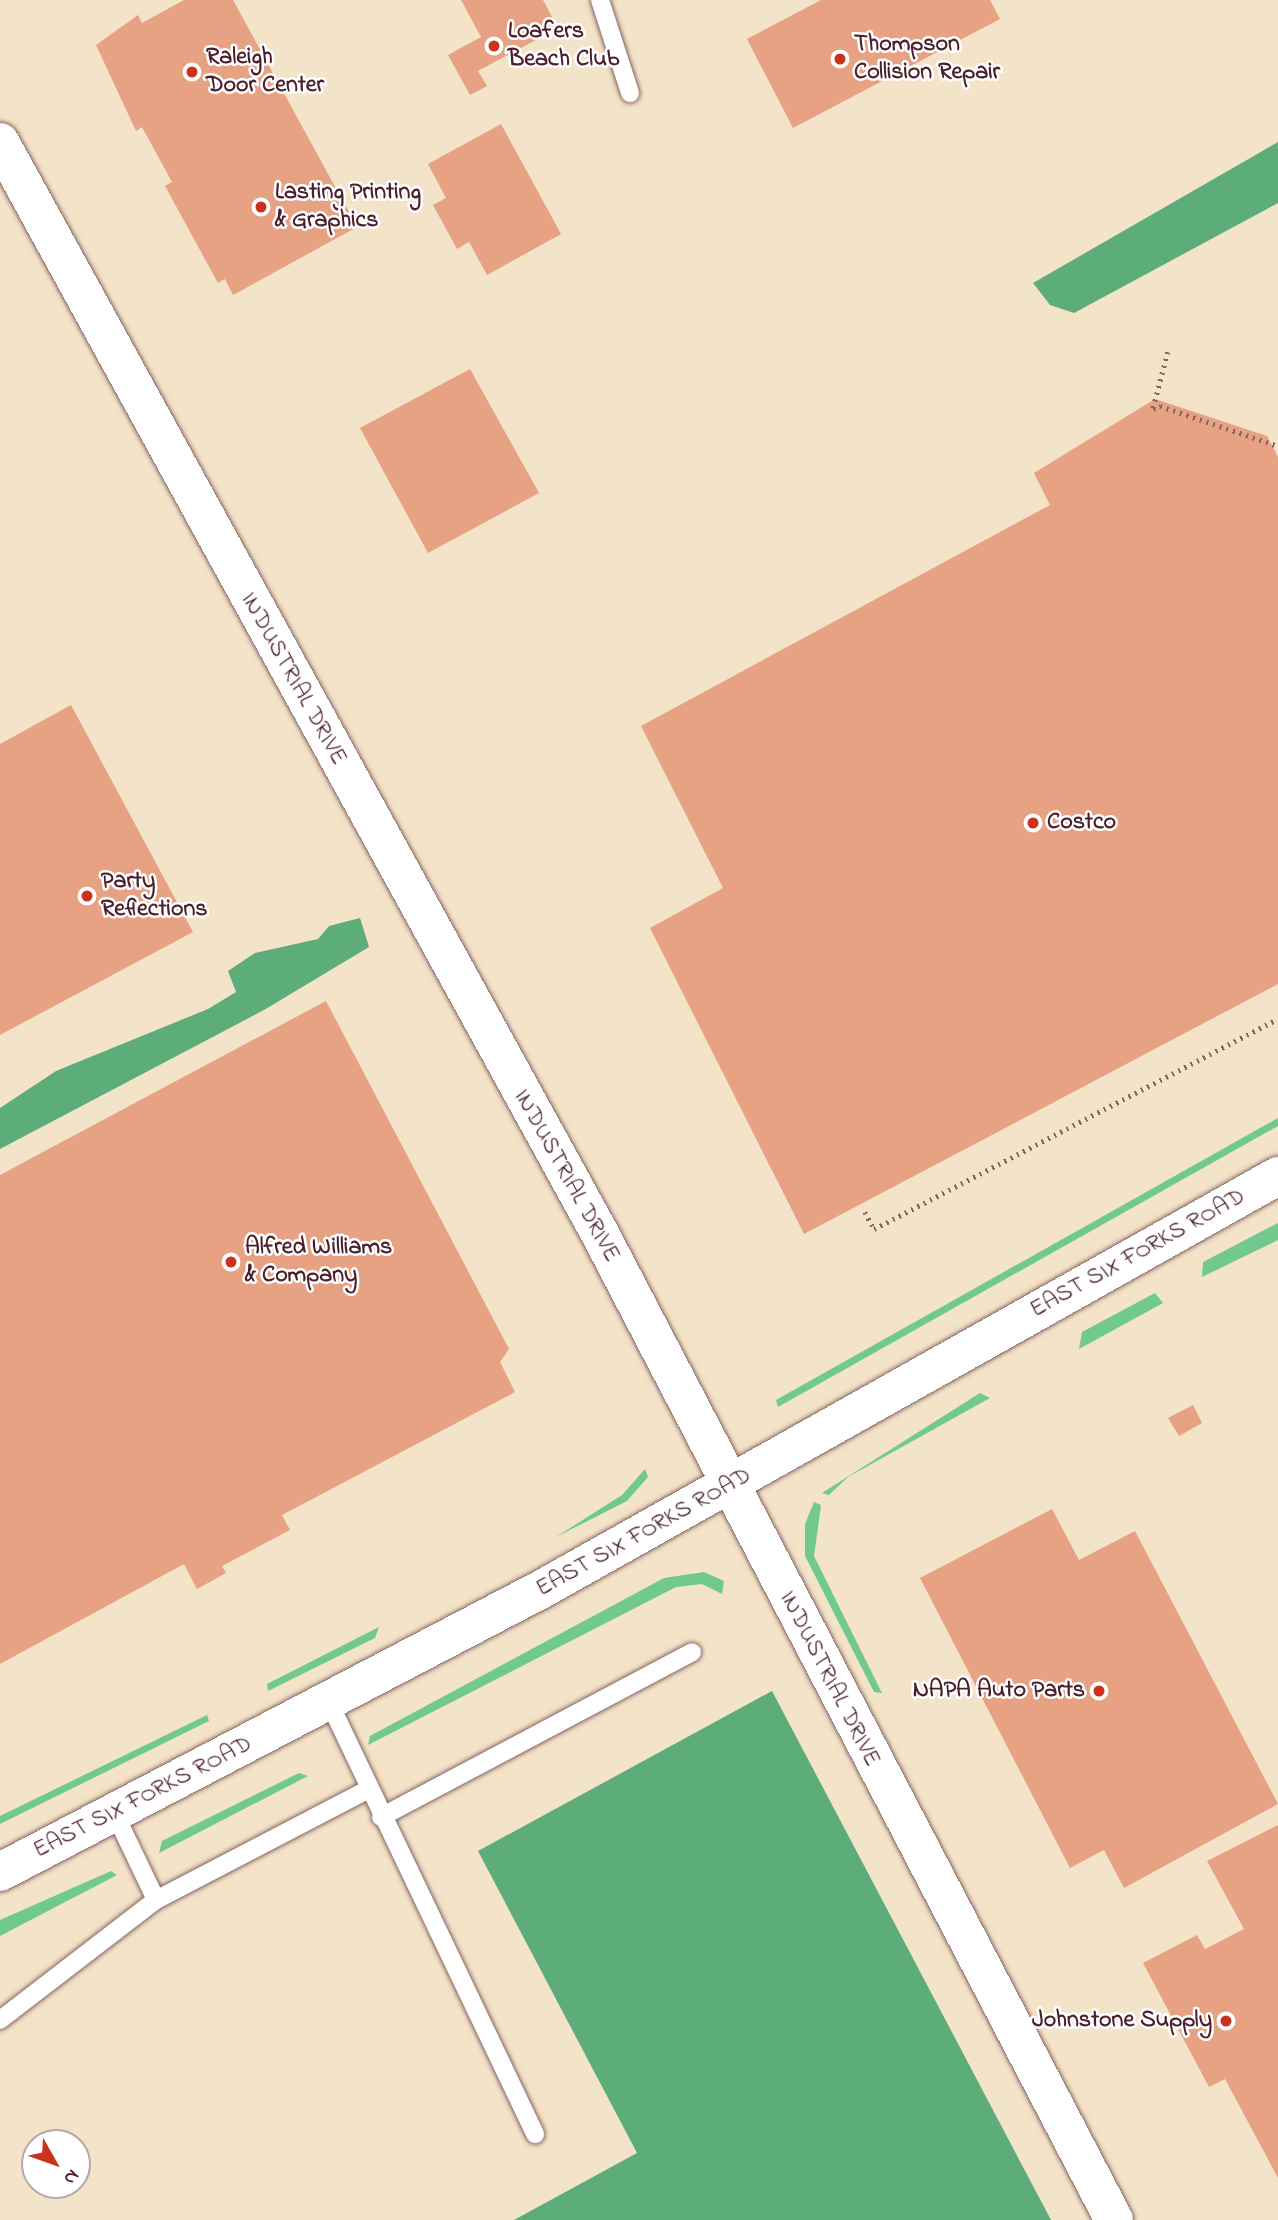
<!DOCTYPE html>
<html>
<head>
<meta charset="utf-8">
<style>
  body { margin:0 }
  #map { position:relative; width:1278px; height:2220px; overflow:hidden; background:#f3e3c8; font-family:"Indie Flower",sans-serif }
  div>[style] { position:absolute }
  .green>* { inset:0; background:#71c98f }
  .forest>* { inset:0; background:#5cad7a }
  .building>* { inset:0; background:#e6a282 }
  .path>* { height:4.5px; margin-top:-2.25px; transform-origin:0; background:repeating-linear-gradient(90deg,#856462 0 2px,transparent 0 7px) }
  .roads { filter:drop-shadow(0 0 2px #856462) drop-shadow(0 0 2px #856462) }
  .service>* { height:18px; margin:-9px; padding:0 9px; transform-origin:9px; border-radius:9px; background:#fff }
  .tertiary>* { height:38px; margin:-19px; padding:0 19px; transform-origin:19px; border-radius:19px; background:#fff }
  .secondary>* { height:38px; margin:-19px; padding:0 19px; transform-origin:19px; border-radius:19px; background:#fff }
  .dots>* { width:19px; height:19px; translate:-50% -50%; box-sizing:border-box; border:4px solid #fff; border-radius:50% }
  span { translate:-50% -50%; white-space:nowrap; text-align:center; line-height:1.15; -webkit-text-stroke:5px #fff; paint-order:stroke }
  .poi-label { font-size:24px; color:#4a1f2b; font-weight:700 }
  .left { translate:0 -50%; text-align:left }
  .right { translate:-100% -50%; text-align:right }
  .street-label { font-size:24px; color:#4a1f2b }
  .north { position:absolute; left:21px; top:2129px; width:70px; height:70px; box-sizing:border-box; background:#fff; border:2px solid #b7a5aa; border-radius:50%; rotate:130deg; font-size:19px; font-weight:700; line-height:28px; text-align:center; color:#4a1f2b }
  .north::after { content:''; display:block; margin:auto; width:24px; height:32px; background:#c8321e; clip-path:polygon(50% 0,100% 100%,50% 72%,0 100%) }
</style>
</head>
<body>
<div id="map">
  <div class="green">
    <div style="clip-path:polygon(1278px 1118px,1278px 1126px,778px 1407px,776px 1400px)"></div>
    <div style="clip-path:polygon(1278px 1223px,1278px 1240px,1202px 1277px,1203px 1262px)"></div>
    <div style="clip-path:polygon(1155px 1293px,1163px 1303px,1079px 1349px,1082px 1332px)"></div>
    <div style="clip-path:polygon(980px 1393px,990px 1398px,848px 1477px,829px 1495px,822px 1493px)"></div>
    <div style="clip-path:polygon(645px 1469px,648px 1477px,627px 1501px,556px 1537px,622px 1495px)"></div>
    <div style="clip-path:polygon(814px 1502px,821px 1505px,814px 1556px,882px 1693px,874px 1692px,805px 1556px,805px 1524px)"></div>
    <div style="clip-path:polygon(704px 1572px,724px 1581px,722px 1594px,702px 1584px,676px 1587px,368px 1745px,370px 1736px,664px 1578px)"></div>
    <div style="clip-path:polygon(379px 1627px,375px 1638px,268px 1691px,267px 1684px)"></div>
    <div style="clip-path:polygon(207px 1715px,209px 1721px,0 1824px,0 1816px)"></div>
    <div style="clip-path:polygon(299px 1773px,308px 1776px,159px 1853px,162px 1841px)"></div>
    <div style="clip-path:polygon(111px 1871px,117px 1875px,0 1936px,0 1920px)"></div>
  </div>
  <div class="forest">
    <div style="clip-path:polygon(1278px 142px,1278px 203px,1074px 313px,1050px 305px,1033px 283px)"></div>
    <div style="clip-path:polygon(360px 918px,369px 947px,264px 1010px,0 1149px,0 1108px,56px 1071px,208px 1009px,236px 992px,228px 971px,255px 953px,318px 939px,329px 926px)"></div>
    <div style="clip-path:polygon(772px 1691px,1051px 2220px,514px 2220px,637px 2153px,478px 1851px)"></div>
  </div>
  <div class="building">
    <div style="clip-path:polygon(184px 0,233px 0,357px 227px,233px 295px,225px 279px,218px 283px,165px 186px,172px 182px,142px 127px,136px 131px,96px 45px,138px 15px,142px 23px)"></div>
    <div style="clip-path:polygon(461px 0,543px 0,558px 28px,478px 71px,487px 86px,470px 95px,448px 55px,481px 37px)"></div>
    <div style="clip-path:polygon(821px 0,990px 0,1000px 19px,793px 128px,747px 39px)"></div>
    <div style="clip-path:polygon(501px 124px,561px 234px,487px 275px,469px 242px,457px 249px,433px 205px,446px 198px,428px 164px)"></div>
    <div style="clip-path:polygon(470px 369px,539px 493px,428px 553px,360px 428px)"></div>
    <div style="clip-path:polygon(1155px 399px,1267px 436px,1278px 457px,1278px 984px,804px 1234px,650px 928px,723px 888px,641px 726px,1050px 505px,1034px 473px)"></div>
    <div style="clip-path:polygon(71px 705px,193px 932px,0 1035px,0 744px)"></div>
    <div style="clip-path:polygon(326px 1001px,509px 1349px,500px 1362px,515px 1392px,282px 1515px,290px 1530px,222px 1566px,226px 1573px,197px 1589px,184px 1564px,0 1664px,0 1175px)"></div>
    <div style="clip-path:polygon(1193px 1405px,1202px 1423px,1179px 1436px,1168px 1418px)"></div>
    <div style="clip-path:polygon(1052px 1509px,1079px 1560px,1135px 1531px,1278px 1804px,1124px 1888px,1104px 1850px,1070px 1868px,920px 1578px)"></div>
    <div style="clip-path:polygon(1278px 1825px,1278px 2178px,1225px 2079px,1209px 2087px,1143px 1963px,1197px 1935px,1205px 1949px,1244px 1929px,1207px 1861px)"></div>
  </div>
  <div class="path">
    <div style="left:1168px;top:352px;width:59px;rotate:104.7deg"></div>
    <div style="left:1153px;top:409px;width:8px;rotate:-23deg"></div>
    <div style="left:1160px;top:406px;width:125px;rotate:18.7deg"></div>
    <div style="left:865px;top:1212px;width:19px;rotate:62deg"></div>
    <div style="left:874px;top:1229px;width:455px;rotate:-27.5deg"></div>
  </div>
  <div class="roads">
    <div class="service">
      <div style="left:600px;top:0;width:98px;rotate:72.1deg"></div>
      <div style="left:329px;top:1702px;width:479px;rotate:64.5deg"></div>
      <div style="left:115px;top:1814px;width:95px;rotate:64.5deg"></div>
      <div style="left:156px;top:1900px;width:238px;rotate:-27.5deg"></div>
      <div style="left:381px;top:1817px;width:352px;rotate:-27.9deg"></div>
      <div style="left:0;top:2020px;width:197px;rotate:-37.6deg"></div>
    </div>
    <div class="tertiary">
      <div style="left:0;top:142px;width:1242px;rotate:61.21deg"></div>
      <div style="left:598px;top:1230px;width:1116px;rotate:62.47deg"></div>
    </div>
    <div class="secondary">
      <div style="left:0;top:1872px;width:611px;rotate:-27.57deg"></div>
      <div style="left:542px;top:1589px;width:844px;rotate:-29.3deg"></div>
    </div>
  </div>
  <div class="dots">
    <div style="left:494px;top:46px;background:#c8321e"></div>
    <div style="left:840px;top:59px;background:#c8321e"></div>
    <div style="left:192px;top:72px;background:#c8321e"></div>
    <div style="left:261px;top:207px;background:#c8321e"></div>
    <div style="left:1033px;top:823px;background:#c8321e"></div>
    <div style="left:87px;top:896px;background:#c8321e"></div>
    <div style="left:231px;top:1262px;background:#c8321e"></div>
    <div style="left:1099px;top:1691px;background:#c8321e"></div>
    <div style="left:1226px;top:2021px;background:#c8321e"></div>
  </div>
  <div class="poi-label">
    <span class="left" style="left:508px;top:46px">Loafers<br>Beach Club</span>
    <span class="left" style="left:854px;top:59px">Thompson<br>Collision Repair</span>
    <span class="left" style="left:206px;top:72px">Raleigh<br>Door Center</span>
    <span class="left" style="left:275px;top:207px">Lasting Printing<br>&amp; Graphics</span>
    <span class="left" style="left:1047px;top:823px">Costco</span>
    <span class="left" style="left:101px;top:896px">Party<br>Reflections</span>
    <span class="left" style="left:245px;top:1262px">Alfred Williams<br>&amp; Company</span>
    <span class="right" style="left:1085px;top:1691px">NAPA Auto Parts</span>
    <span class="right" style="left:1212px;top:2021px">Johnstone Supply</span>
  </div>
  <div class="street-label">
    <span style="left:293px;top:679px;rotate:61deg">INDUSTRIAL DRIVE</span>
    <span style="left:566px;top:1176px;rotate:61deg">INDUSTRIAL DRIVE</span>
    <span style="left:1138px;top:1254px;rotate:-29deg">EAST SIX FORKS ROAD</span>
    <span style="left:644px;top:1533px;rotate:-29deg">EAST SIX FORKS ROAD</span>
    <span style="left:829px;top:1679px;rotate:63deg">INDUSTRIAL DRIVE</span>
    <span style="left:143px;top:1798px;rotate:-27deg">EAST SIX FORKS ROAD</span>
  </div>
  <div class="north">N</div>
</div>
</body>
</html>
